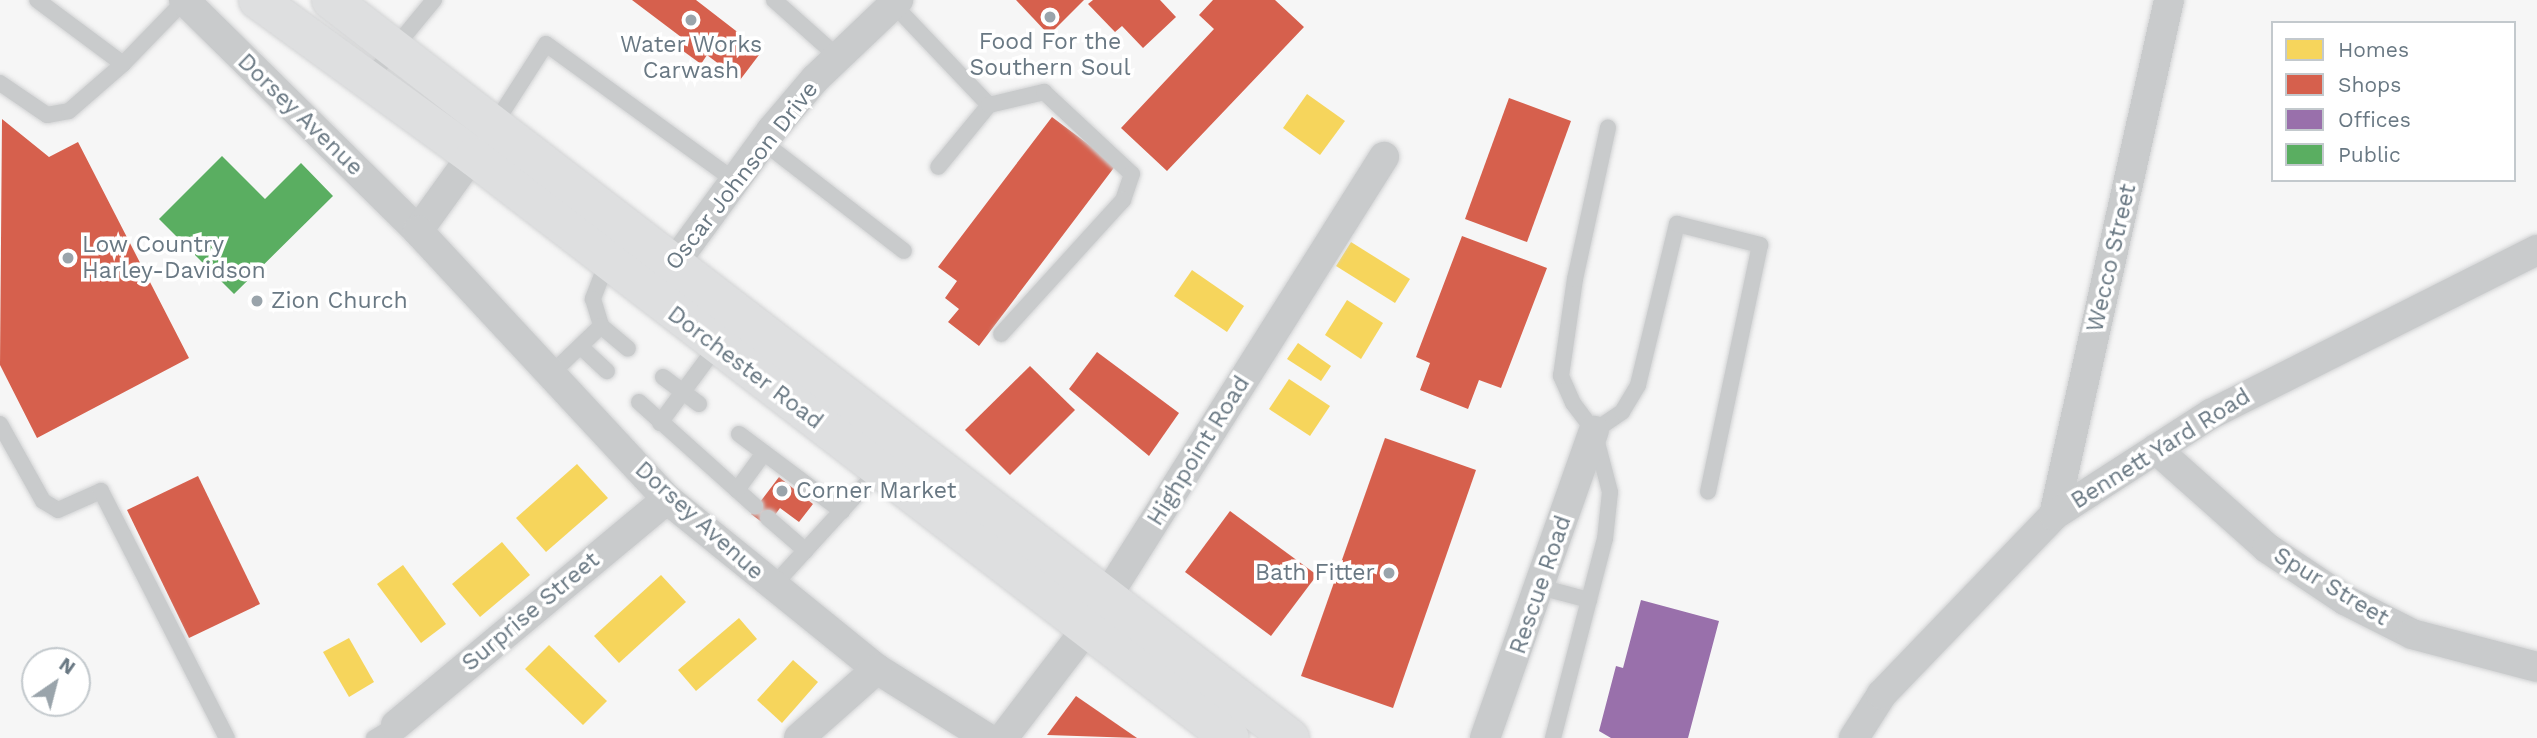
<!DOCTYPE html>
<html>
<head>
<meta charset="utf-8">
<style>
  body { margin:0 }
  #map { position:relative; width:2537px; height:738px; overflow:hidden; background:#f6f6f6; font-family:"Work Sans",sans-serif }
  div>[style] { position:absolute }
  .homes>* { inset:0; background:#f6d55c }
  .shops>* { inset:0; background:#d6604d }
  .offices>* { inset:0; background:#9970ab }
  .public>* { inset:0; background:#5aae61 }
  .roads { filter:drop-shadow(0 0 2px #d2d3d4) drop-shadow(0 0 2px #d2d3d4) }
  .lane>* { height:16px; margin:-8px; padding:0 8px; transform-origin:8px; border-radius:8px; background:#c9cbcc }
  .street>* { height:30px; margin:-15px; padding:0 15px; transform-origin:15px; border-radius:15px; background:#c9cbcc }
  .secondary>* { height:38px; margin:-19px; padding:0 19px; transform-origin:19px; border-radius:19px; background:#dedfe0 }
  .dots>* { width:19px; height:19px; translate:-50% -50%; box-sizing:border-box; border:4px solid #fff; border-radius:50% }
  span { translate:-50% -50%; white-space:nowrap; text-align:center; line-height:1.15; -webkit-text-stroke:7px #fff; paint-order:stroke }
  .poi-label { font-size:23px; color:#697883 }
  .left { translate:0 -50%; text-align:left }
  .right { translate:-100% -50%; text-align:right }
  .street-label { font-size:23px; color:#697883 }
  .legend { position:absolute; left:2271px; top:21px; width:245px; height:161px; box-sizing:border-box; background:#fff; border:2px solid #c3c9cd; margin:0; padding:9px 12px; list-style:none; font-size:21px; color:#697883 }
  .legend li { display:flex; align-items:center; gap:14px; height:35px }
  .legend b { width:35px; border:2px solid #c3c9cd }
  .north { position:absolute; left:21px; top:647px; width:70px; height:70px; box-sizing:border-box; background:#fff; border:2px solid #c3c9cd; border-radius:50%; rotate:35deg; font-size:19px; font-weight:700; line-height:28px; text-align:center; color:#697883 }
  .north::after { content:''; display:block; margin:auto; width:24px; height:32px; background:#9aa4ab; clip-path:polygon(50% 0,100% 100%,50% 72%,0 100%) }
</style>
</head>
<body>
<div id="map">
  <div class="homes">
    <div style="clip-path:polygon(1307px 94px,1345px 121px,1320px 155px,1283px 128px)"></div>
    <div style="clip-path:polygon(1351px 242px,1410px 279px,1395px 303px,1336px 266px)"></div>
    <div style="clip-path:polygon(1192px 270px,1244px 306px,1227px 332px,1174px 296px)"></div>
    <div style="clip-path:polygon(1347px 300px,1383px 323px,1361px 359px,1325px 335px)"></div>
    <div style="clip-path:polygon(1298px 343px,1331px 366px,1321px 381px,1287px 359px)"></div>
    <div style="clip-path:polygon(1289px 379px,1330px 406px,1310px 436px,1269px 409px)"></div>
    <div style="clip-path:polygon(577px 464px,608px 498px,546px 552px,516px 518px)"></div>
    <div style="clip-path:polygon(502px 542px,530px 575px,480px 617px,452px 584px)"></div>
    <div style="clip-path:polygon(403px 565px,446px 624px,421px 643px,377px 584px)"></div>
    <div style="clip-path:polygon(661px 575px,686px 602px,619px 663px,594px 636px)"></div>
    <div style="clip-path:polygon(739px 618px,757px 639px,696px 691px,678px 670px)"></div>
    <div style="clip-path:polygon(349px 638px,374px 682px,349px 697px,323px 652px)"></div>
    <div style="clip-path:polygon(549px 645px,607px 701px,583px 725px,525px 669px)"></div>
    <div style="clip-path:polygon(793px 660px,818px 682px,782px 723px,757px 700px)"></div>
  </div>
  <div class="shops">
    <div style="clip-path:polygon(632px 0,696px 0,762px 51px,740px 80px,707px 55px,701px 64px,679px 48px,685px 40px)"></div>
    <div style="clip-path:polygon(1016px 0,1084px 0,1049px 35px)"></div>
    <div style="clip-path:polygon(1093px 0,1160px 0,1176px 17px,1143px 48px,1122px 26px,1115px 32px,1088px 4px)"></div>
    <div style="clip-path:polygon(1213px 0,1275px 0,1304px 27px,1167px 171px,1121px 128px,1214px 29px,1199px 15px)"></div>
    <div style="clip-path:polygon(1509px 98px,1571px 121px,1527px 242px,1465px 219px)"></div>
    <div style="clip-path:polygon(1052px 117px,1116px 165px,979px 346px,948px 322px,959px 309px,945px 298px,957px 281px,938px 267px)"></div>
    <div style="clip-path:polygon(2px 119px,49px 157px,78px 142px,189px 358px,37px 438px,0 365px)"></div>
    <div style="clip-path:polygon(1462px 236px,1547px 268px,1501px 388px,1479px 380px,1468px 409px,1420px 390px,1430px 363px,1416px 357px)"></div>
    <div style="clip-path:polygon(1097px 352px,1179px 413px,1149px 456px,1069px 389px)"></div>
    <div style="clip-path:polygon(1030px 366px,1075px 410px,1010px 475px,965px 430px)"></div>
    <div style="clip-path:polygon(1385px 438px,1476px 470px,1393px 708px,1301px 676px)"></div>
    <div style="clip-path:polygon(198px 476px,260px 604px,189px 638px,127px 510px)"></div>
    <div style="clip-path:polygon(779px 477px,813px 504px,799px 522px,780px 508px,767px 526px,751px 514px)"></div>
    <div style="clip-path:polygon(1230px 511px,1317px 575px,1271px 636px,1185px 572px)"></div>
    <div style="clip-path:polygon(1076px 696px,1137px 738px,1047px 735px)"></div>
  </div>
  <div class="offices">
    <div style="clip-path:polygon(1641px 600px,1719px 621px,1688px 738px,1611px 738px,1599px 731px,1616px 666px,1623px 668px)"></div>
  </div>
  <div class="public">
    <div style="clip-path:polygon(222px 156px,265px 199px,301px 163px,333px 196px,234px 294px,159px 219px)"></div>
  </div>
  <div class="roads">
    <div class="lane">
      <div style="left:774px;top:0;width:86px;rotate:41.7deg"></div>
      <div style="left:893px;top:4px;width:139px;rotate:46.5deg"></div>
      <div style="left:989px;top:105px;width:80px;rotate:129.4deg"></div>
      <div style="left:123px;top:64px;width:86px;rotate:-45.9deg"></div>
      <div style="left:368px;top:80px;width:104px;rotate:-50.5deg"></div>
      <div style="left:0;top:83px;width:57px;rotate:34.2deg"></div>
      <div style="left:47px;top:115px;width:22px;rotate:-10deg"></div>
      <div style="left:69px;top:111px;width:72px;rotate:-41deg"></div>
      <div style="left:123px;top:64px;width:107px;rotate:-143.3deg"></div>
      <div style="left:989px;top:105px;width:57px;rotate:-13.3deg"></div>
      <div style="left:1044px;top:92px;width:120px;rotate:43deg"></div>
      <div style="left:1132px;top:174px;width:28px;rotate:109deg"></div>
      <div style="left:1123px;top:200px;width:181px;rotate:132.3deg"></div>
      <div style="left:494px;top:125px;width:96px;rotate:-57.3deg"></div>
      <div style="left:546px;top:44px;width:232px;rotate:35.9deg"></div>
      <div style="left:763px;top:142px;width:178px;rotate:37.7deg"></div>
      <div style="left:607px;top:262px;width:40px;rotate:111deg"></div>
      <div style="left:593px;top:299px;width:28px;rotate:73deg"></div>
      <div style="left:601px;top:326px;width:35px;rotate:40deg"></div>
      <div style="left:582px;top:348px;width:34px;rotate:43deg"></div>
      <div style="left:551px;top:374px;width:69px;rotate:-43.8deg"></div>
      <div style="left:663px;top:377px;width:45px;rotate:36.9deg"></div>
      <div style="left:639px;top:402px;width:156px;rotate:41.9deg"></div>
      <div style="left:660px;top:423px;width:94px;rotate:-53.6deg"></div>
      <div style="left:0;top:424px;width:88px;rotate:60.8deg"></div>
      <div style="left:43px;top:501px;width:17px;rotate:31deg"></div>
      <div style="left:58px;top:510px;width:47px;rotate:-23.8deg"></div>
      <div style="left:101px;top:491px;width:277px;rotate:63deg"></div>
      <div style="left:1594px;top:431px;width:34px;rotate:-34deg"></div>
      <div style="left:1622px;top:412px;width:31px;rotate:-59deg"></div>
      <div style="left:1638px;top:385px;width:166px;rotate:-76.4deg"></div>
      <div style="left:1677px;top:224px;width:86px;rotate:14.2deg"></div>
      <div style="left:1760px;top:245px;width:252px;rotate:101.9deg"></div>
      <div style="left:739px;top:434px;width:129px;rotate:36.8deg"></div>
      <div style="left:737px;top:490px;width:46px;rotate:-53.9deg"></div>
      <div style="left:768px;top:518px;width:50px;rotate:41deg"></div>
      <div style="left:772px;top:587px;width:159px;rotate:-47.6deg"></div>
      <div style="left:1540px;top:587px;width:51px;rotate:14.9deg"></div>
      <div style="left:374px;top:738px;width:26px;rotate:-31deg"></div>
      <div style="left:1553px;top:738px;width:206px;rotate:-75.4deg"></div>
      <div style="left:1605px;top:539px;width:47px;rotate:-83.9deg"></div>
      <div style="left:1610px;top:492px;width:63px;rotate:-104.7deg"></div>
      <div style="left:1594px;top:431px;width:35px;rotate:-127deg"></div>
      <div style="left:1573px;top:403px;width:30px;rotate:-114deg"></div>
      <div style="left:1561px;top:376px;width:98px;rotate:-81.8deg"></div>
      <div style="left:1575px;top:279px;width:155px;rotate:-77.7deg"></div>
    </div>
    <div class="street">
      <div style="left:184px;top:0;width:329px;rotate:44.6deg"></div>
      <div style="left:484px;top:139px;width:113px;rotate:125.7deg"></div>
      <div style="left:418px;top:231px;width:366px;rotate:47.1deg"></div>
      <div style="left:667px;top:499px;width:270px;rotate:39deg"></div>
      <div style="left:877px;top:669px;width:130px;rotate:32.1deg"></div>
      <div style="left:662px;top:280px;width:185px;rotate:-53.8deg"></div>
      <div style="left:771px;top:131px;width:68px;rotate:-49.8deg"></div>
      <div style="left:815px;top:79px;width:115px;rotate:-43.6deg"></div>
      <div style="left:2156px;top:449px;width:149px;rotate:41.7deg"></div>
      <div style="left:2267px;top:548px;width:94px;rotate:33.7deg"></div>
      <div style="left:2345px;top:600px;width:75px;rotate:26.9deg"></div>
      <div style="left:2412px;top:634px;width:129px;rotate:14.8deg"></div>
      <div style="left:2054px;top:515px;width:528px;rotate:-77.41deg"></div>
      <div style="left:396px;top:725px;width:353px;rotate:-39.8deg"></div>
      <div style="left:799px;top:738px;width:104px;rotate:-41.5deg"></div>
      <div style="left:1003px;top:738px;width:138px;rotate:-52.6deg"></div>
      <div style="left:1087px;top:628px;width:557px;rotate:-57.77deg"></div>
      <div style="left:1485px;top:738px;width:326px;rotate:-70.5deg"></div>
      <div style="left:1854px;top:738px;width:52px;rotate:-57.5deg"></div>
      <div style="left:1882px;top:694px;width:248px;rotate:-46.1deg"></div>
      <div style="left:2054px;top:515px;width:187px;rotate:-32.8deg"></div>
      <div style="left:2211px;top:414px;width:365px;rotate:-26.7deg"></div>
    </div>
    <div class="secondary">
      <div style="left:258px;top:0;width:267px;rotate:36deg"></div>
      <div style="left:474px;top:157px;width:953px;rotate:37.54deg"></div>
      <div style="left:331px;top:0;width:1210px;rotate:37.58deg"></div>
    </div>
  </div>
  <div class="dots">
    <div style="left:1050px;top:17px;background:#9aa4ab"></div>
    <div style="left:691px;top:20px;background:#9aa4ab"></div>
    <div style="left:68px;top:258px;background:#9aa4ab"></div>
    <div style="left:257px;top:301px;background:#9aa4ab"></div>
    <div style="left:782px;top:491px;background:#9aa4ab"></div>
    <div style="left:1389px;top:573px;background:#9aa4ab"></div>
  </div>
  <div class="poi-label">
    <span style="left:1050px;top:55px">Food For the<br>Southern Soul</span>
    <span style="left:691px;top:58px">Water Works<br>Carwash</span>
    <span class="left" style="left:82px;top:258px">Low Country<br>Harley-Davidson</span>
    <span class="left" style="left:271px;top:301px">Zion Church</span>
    <span class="left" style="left:796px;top:491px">Corner Market</span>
    <span class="right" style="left:1375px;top:573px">Bath Fitter</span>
  </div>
  <div class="street-label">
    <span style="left:300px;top:115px;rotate:44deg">Dorsey Avenue</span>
    <span style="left:742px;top:176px;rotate:-52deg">Oscar Johnson Drive</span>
    <span style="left:2112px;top:258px;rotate:-77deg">Wecco Street</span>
    <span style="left:745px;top:368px;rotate:37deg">Dorchester Road</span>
    <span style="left:2161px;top:449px;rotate:-32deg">Bennett Yard Road</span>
    <span style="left:1199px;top:451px;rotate:-58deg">Highpoint Road</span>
    <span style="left:699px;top:521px;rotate:42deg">Dorsey Avenue</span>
    <span style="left:1541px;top:585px;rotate:-71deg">Rescue Road</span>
    <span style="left:2331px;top:587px;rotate:31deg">Spur Street</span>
    <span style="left:531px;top:612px;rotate:-40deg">Surprise Street</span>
  </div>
  <ul class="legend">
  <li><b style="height:19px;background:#f6d55c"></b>Homes</li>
  <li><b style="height:19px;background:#d6604d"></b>Shops</li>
  <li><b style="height:19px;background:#9970ab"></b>Offices</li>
  <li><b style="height:19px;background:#5aae61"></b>Public</li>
  </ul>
  <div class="north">N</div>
</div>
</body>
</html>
